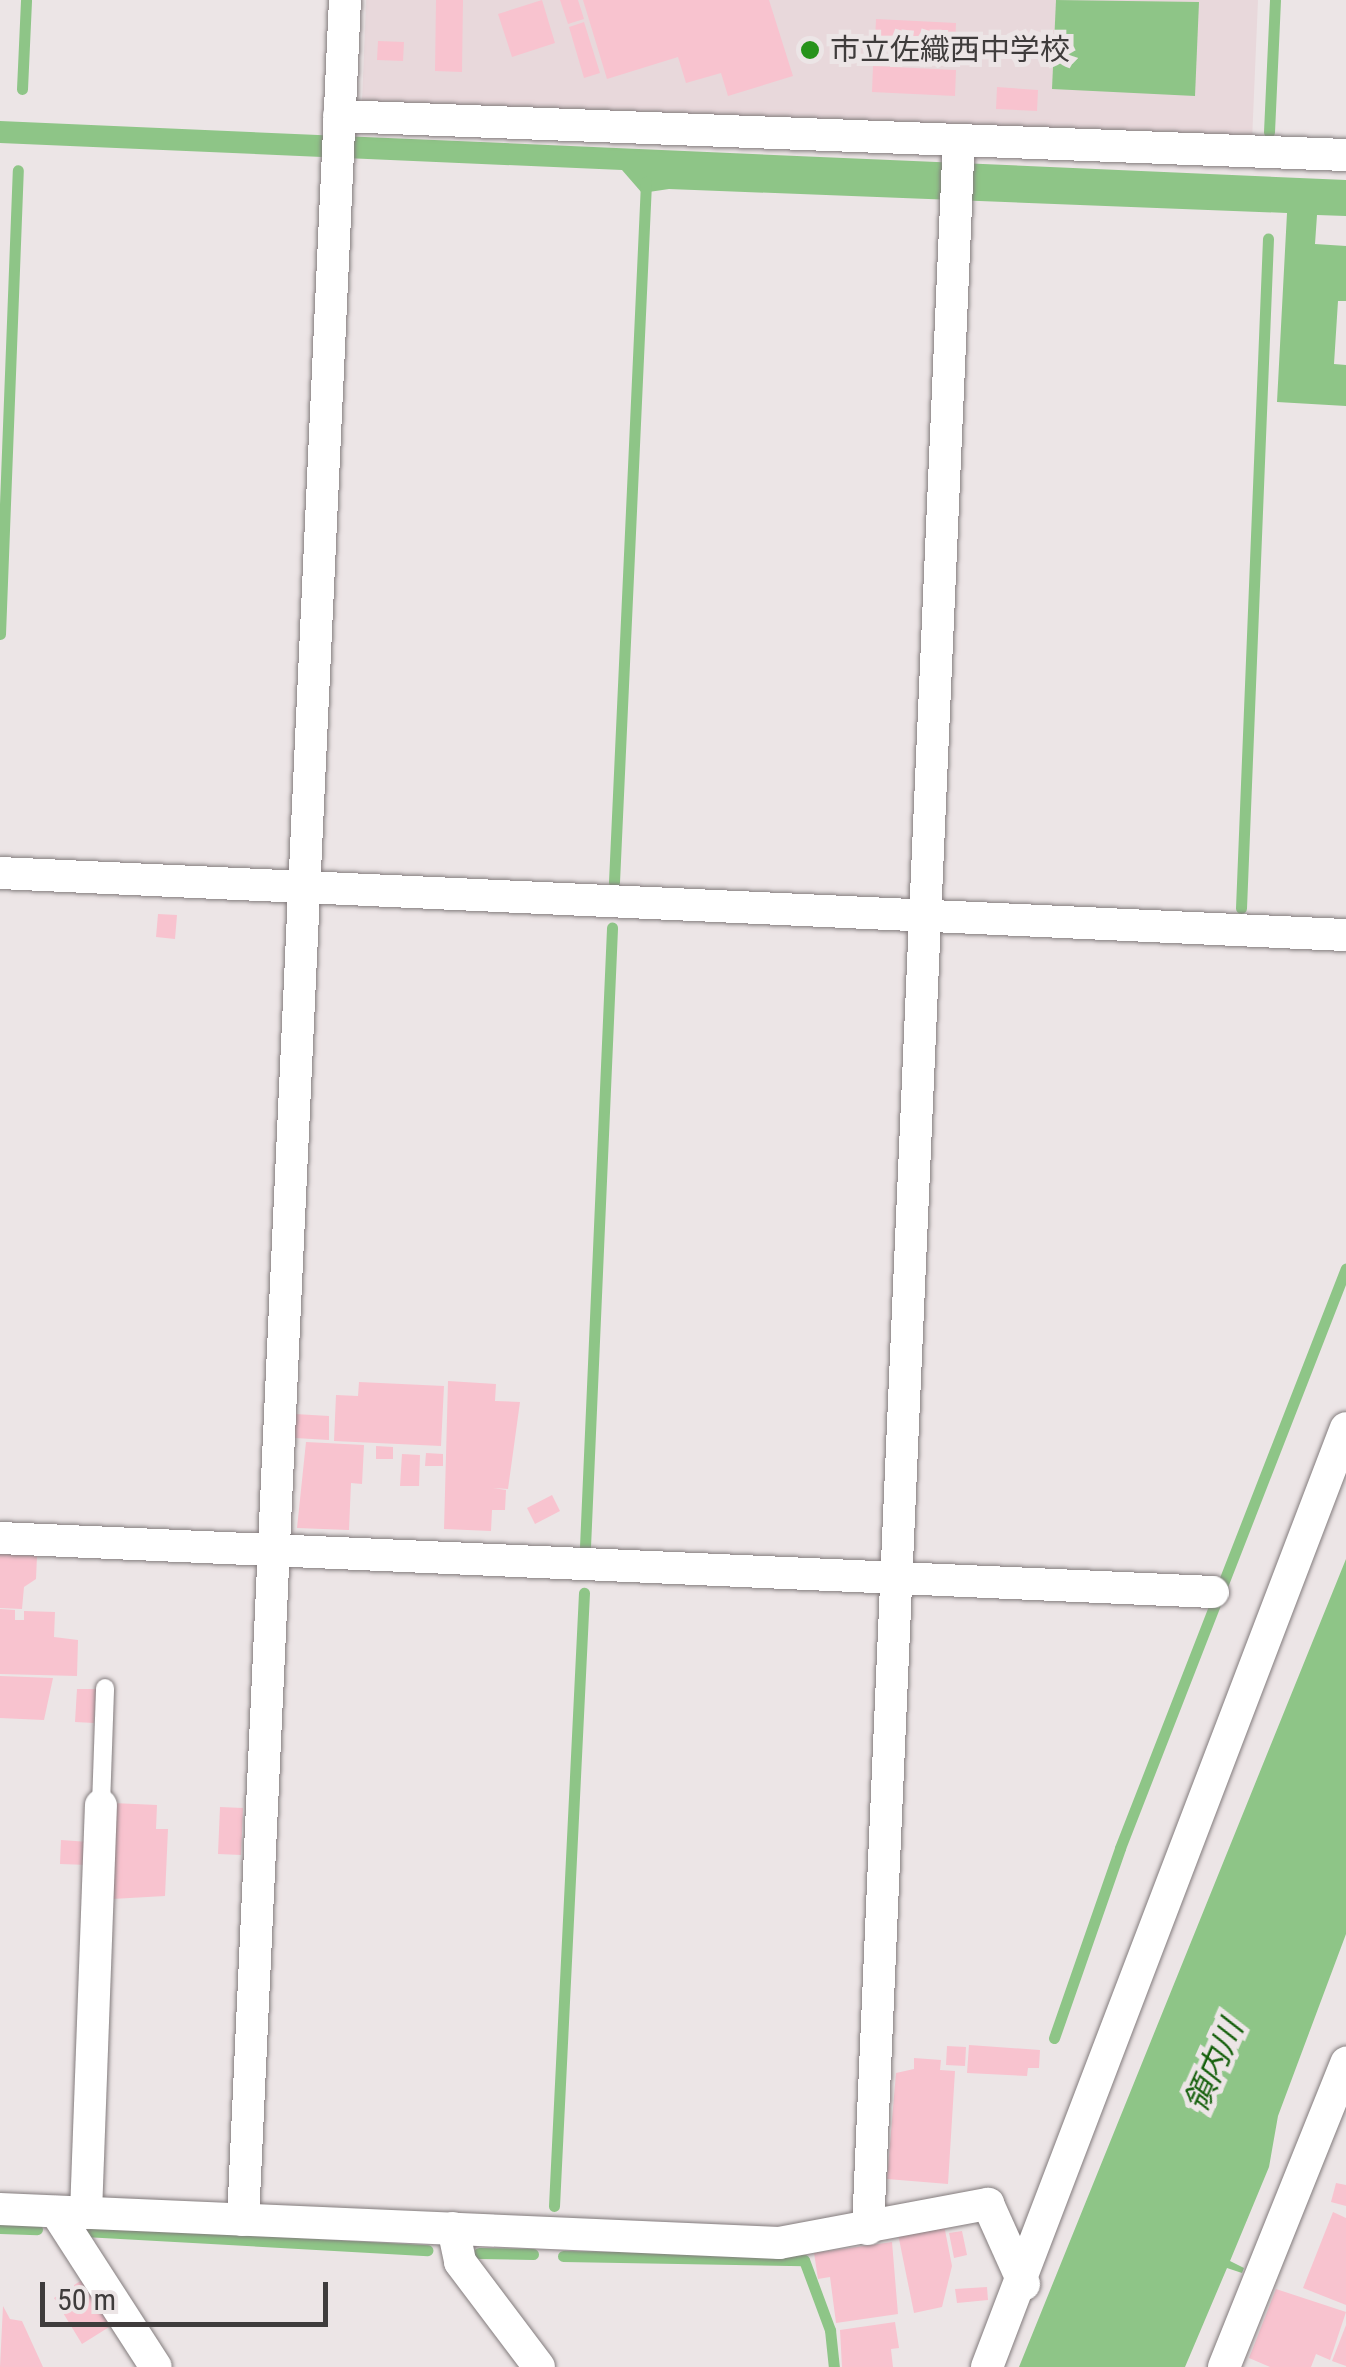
<!DOCTYPE html>
<html>
<head>
<meta charset="utf-8">
<style>
  body { margin:0 }
  #map { position:relative; width:1346px; height:2367px; overflow:hidden; background:#ece5e6; font-family:"Roboto Condensed","Noto Sans JP",sans-serif }
  div>[style] { position:absolute }
  .built>* { inset:0; background:#e8d8db }
  .water>* { inset:0; background:#8ec587 }
  .stream>* { height:11px; margin:-5.5px; padding:0 5.5px; transform-origin:5.5px; border-radius:5.5px; background:#8ec587 }
  .building>* { inset:0; background:#f8c3cf }
  .roads { filter:drop-shadow(0 0 2px #837c7d) drop-shadow(0 0 2px #837c7d) }
  .lane>* { height:18px; margin:-9px; padding:0 9px; transform-origin:9px; border-radius:9px; background:#fff }
  .street>* { height:32px; margin:-16px; padding:0 16px; transform-origin:16px; border-radius:16px; background:#fff }
  .dots>* { width:28px; height:28px; translate:-50% -50%; box-sizing:border-box; border:5px solid #ece5e6; border-radius:50% }
  span { translate:-50% -50%; white-space:nowrap; text-align:center; line-height:1.15; -webkit-text-stroke:10px #ece5e6; paint-order:stroke }
  .poi-label { font-size:30px; color:#3f3c3c }
  .left { translate:0 -50%; text-align:left }
  .water-label { font-size:32px; color:#145f0b; font-style:italic }
  .scale { position:absolute; left:40px; top:2282px; width:288px; height:45px; box-sizing:border-box; border:5px solid #3f3c3c; border-top:0; padding-left:12px; font-size:30px; line-height:35px; white-space:nowrap; color:#3f3c3c; -webkit-text-stroke:8px #ece5e6; paint-order:stroke }
</style>
</head>
<body>
<div id="map">
  <div class="built">
    <div style="clip-path:polygon(366px 0,1258px 0,1252px 141px,362px 101px)"></div>
  </div>
  <div class="water">
    <div style="clip-path:polygon(1056px 0,1199px 2px,1195px 96px,1052px 89px)"></div>
    <div style="clip-path:polygon(0 121px,1346px 180px,1346px 216px,1317px 215px,1315px 244px,1346px 246px,1346px 301px,1338px 301px,1334px 364px,1346px 365px,1346px 406px,1277px 402px,1287px 213px,669px 189px,642px 193px,622px 170px,0 143px)"></div>
    <div style="clip-path:polygon(1346px 1559px,1346px 1934px,1278px 2116px,1269px 2167px,1230px 2261px,1244px 2268px,1242px 2273px,1227px 2268px,1185px 2367px,1019px 2367px)"></div>
  </div>
  <div class="stream">
    <div style="left:22px;top:89px;width:89px;rotate:-87.4deg"></div>
    <div style="left:1269px;top:132px;width:132px;rotate:-87.4deg"></div>
    <div style="left:0;top:634px;width:464px;rotate:-87.8deg"></div>
    <div style="left:614px;top:882px;width:701px;rotate:-87.38deg"></div>
    <div style="left:1241px;top:908px;width:670px;rotate:-87.69deg"></div>
    <div style="left:585px;top:1547px;width:620px;rotate:-87.5deg"></div>
    <div style="left:1054px;top:2038px;width:201px;rotate:-70.8deg"></div>
    <div style="left:1120px;top:1848px;width:622px;rotate:-68.71deg"></div>
    <div style="left:554px;top:2206px;width:614px;rotate:-87.2deg"></div>
    <div style="left:0;top:2228px;width:37px;rotate:2deg"></div>
    <div style="left:84px;top:2231px;width:344px;rotate:3.2deg"></div>
    <div style="left:479px;top:2253px;width:54px;rotate:1.1deg"></div>
    <div style="left:563px;top:2256px;width:241px;rotate:1deg"></div>
    <div style="left:804px;top:2260px;width:75px;rotate:69.6deg"></div>
    <div style="left:830px;top:2330px;width:37px;rotate:84deg"></div>
  </div>
  <div class="building">
    <div style="clip-path:polygon(436px 0,463px 0,462px 72px,435px 71px)"></div>
    <div style="clip-path:polygon(542px 0,555px 43px,512px 57px,498px 14px)"></div>
    <div style="clip-path:polygon(560px 0,578px 0,584px 19px,568px 24px)"></div>
    <div style="clip-path:polygon(583px 0,769px 0,793px 76px,728px 96px,721px 73px,686px 83px,678px 57px,607px 79px)"></div>
    <div style="clip-path:polygon(876px 19px,956px 23px,955px 47px,875px 43px)"></div>
    <div style="clip-path:polygon(584px 22px,600px 73px,584px 78px,569px 27px)"></div>
    <div style="clip-path:polygon(378px 41px,404px 42px,403px 61px,377px 60px)"></div>
    <div style="clip-path:polygon(873px 66px,956px 70px,955px 96px,872px 92px)"></div>
    <div style="clip-path:polygon(997px 87px,1038px 90px,1037px 111px,996px 109px)"></div>
    <div style="clip-path:polygon(158px 914px,177px 915px,175px 939px,156px 937px)"></div>
    <div style="clip-path:polygon(448px 1381px,496px 1384px,495px 1401px,520px 1402px,508px 1489px,493px 1488px,506px 1490px,505px 1510px,492px 1510px,491px 1531px,444px 1529px)"></div>
    <div style="clip-path:polygon(359px 1382px,444px 1386px,441px 1446px,334px 1441px,336px 1395px,358px 1396px)"></div>
    <div style="clip-path:polygon(295px 1414px,329px 1416px,329px 1440px,295px 1438px)"></div>
    <div style="clip-path:polygon(306px 1442px,364px 1445px,362px 1484px,351px 1483px,349px 1530px,297px 1528px)"></div>
    <div style="clip-path:polygon(376px 1446px,393px 1447px,393px 1459px,376px 1459px)"></div>
    <div style="clip-path:polygon(426px 1453px,443px 1454px,443px 1466px,425px 1466px)"></div>
    <div style="clip-path:polygon(402px 1454px,420px 1455px,419px 1486px,400px 1486px)"></div>
    <div style="clip-path:polygon(552px 1495px,560px 1511px,535px 1524px,527px 1508px)"></div>
    <div style="clip-path:polygon(0 1554px,37px 1556px,36px 1579px,24px 1587px,22px 1609px,0 1608px)"></div>
    <div style="clip-path:polygon(0 1609px,15px 1610px,15px 1620px,24px 1620px,24px 1611px,55px 1612px,54px 1637px,78px 1640px,77px 1676px,0 1674px)"></div>
    <div style="clip-path:polygon(0 1676px,53px 1678px,44px 1720px,0 1718px)"></div>
    <div style="clip-path:polygon(77px 1689px,96px 1689px,94px 1723px,75px 1722px)"></div>
    <div style="clip-path:polygon(113px 1803px,157px 1805px,156px 1829px,168px 1829px,165px 1896px,112px 1899px)"></div>
    <div style="clip-path:polygon(220px 1807px,243px 1808px,241px 1855px,218px 1854px)"></div>
    <div style="clip-path:polygon(61px 1840px,89px 1842px,88px 1865px,60px 1864px)"></div>
    <div style="clip-path:polygon(969px 2045px,1040px 2050px,1039px 2068px,1028px 2068px,1027px 2076px,967px 2073px)"></div>
    <div style="clip-path:polygon(947px 2046px,966px 2047px,965px 2066px,946px 2065px)"></div>
    <div style="clip-path:polygon(914px 2058px,941px 2060px,940px 2070px,955px 2071px,948px 2184px,887px 2179px,896px 2073px,914px 2069px)"></div>
    <div style="clip-path:polygon(1336px 2183px,1346px 2185px,1346px 2206px,1331px 2202px)"></div>
    <div style="clip-path:polygon(1333px 2212px,1346px 2218px,1346px 2305px,1303px 2288px)"></div>
    <div style="clip-path:polygon(944px 2225px,952px 2266px,942px 2307px,914px 2313px,898px 2234px)"></div>
    <div style="clip-path:polygon(962px 2231px,967px 2255px,954px 2258px,949px 2233px)"></div>
    <div style="clip-path:polygon(892px 2242px,898px 2314px,836px 2323px,830px 2277px,818px 2279px,814px 2253px)"></div>
    <div style="clip-path:polygon(85px 2278px,114px 2324px,82px 2344px,54px 2298px)"></div>
    <div style="clip-path:polygon(987px 2287px,988px 2300px,957px 2303px,955px 2289px)"></div>
    <div style="clip-path:polygon(1276px 2289px,1346px 2312px,1330px 2360px,1316px 2354px,1311px 2367px,1270px 2367px,1249px 2358px)"></div>
    <div style="clip-path:polygon(3px 2306px,10px 2319px,22px 2321px,43px 2367px,0 2367px)"></div>
    <div style="clip-path:polygon(895px 2322px,899px 2348px,891px 2349px,893px 2367px,842px 2367px,840px 2330px)"></div>
    <div style="clip-path:polygon(1346px 2325px,1346px 2366px,1332px 2361px)"></div>
  </div>
  <div class="roads">
    <div class="lane">
      <div style="left:101px;top:1805px;width:117px;rotate:-88deg"></div>
    </div>
    <div class="street">
      <div style="left:339px;top:116px;width:1008px;rotate:2.22deg"></div>
      <div style="left:0;top:873px;width:1347px;rotate:2.64deg"></div>
      <div style="left:0;top:1538px;width:1214px;rotate:2.55deg"></div>
      <div style="left:0;top:2209px;width:780px;rotate:2.5deg"></div>
      <div style="left:779px;top:2243px;width:213px;rotate:-10.6deg"></div>
      <div style="left:988px;top:2204px;width:88px;rotate:65.8deg"></div>
      <div style="left:56px;top:2212px;width:184px;rotate:57.2deg"></div>
      <div style="left:86px;top:2213px;width:408px;rotate:-87.9deg"></div>
      <div style="left:243px;top:2220px;width:2222px;rotate:-87.37deg"></div>
      <div style="left:453px;top:2228px;width:35px;rotate:78deg"></div>
      <div style="left:460px;top:2262px;width:131px;rotate:53deg"></div>
      <div style="left:868px;top:2229px;width:2091px;rotate:-87.51deg"></div>
      <div style="left:987px;top:2367px;width:1005px;rotate:-69.08deg"></div>
      <div style="left:1224px;top:2367px;width:328px;rotate:-68.1deg"></div>
    </div>
  </div>
  <div class="dots">
    <div style="left:810px;top:50px;background:#27931b"></div>
  </div>
  <div class="poi-label">
    <span class="left" style="left:830px;top:50px">市立佐織西中学校</span>
  </div>
  <div class="water-label">
    <span style="left:1214px;top:2066px;rotate:-66deg">領内川</span>
  </div>
  <div class="scale">50 m</div>
</div>
</body>
</html>
